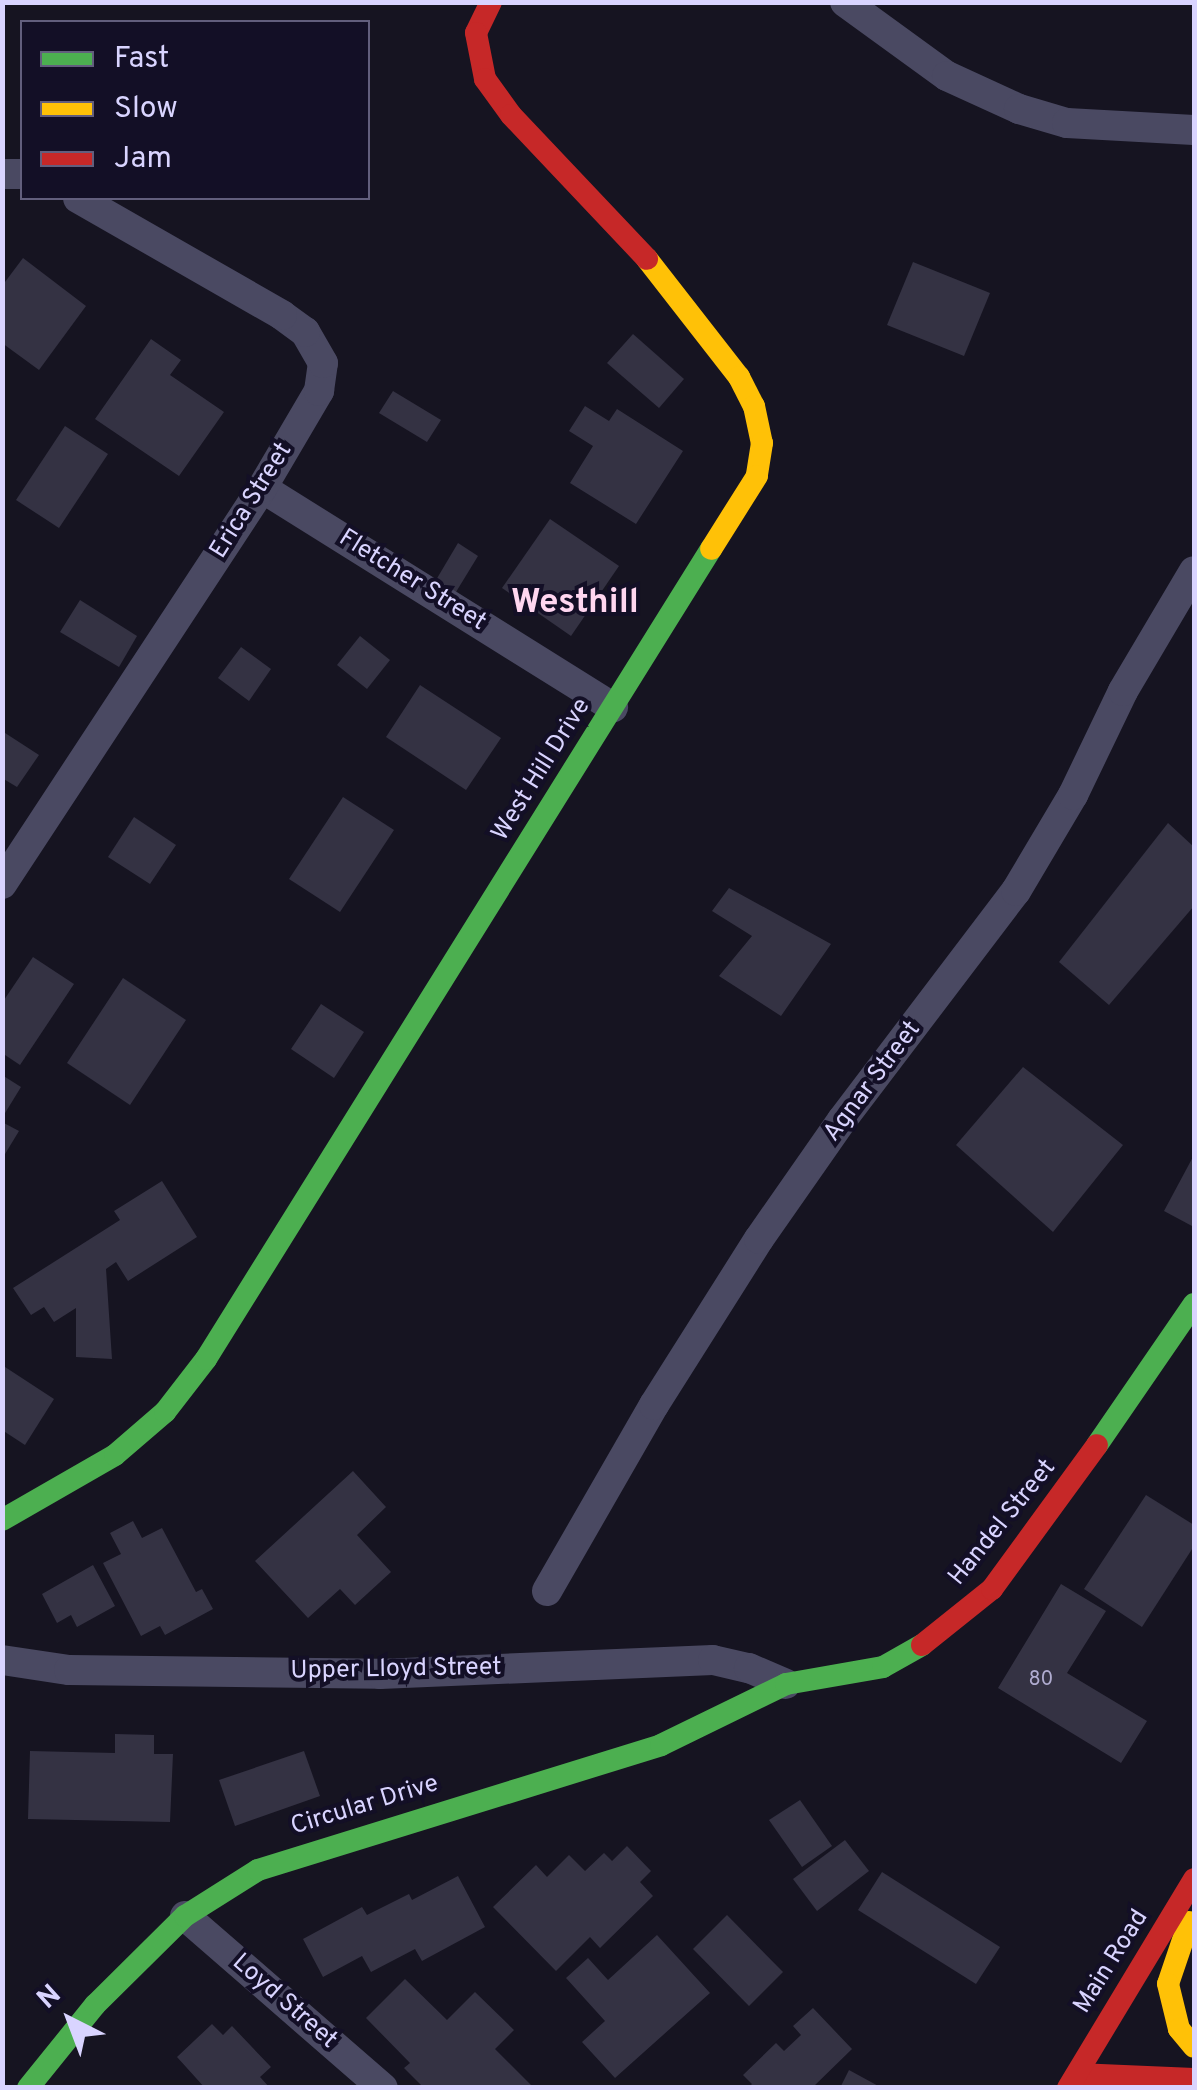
<!DOCTYPE html>
<html>
<head>
<meta charset="utf-8">
<style>
  body { margin:0 }
  #map { position:relative; width:1197px; height:2090px; overflow:hidden; background:#161421; font-family:Overpass,sans-serif }
  div>[style] { position:absolute }
  .building>* { inset:0; background:#343243 }
  .street>* { height:30px; margin:-15px; padding:0 15px; transform-origin:15px; border-radius:15px; background:#4a4962 }
  .fast>* { height:22px; margin:-11px; padding:0 11px; transform-origin:11px; border-radius:11px; background:#4caf50 }
  .slow>* { height:22px; margin:-11px; padding:0 11px; transform-origin:11px; border-radius:11px; background:#ffc107 }
  .jam>* { height:22px; margin:-11px; padding:0 11px; transform-origin:11px; border-radius:11px; background:#c62828 }
  span { translate:-50% -50%; white-space:nowrap; text-align:center; line-height:1.15; -webkit-text-stroke:8px #130f26; paint-order:stroke }
  .number-label { font-size:20px; color:#b0acd0 }
  .number-label span { -webkit-text-stroke-width:0 }
  .street-label { font-size:25px; color:#d9d4ff }
  .district-label { font-size:35px; color:#ffd6f0; font-weight:700 }
  .frame { position:absolute; inset:0; border:5px solid #d9d4ff; pointer-events:none }
  .legend { position:absolute; left:20px; top:20px; width:350px; height:180px; box-sizing:border-box; background:#130f26; border:2px solid #625e7d; margin:0; padding:12px 18px; list-style:none; font-size:30px; color:#d9d4ff }
  .legend li { display:flex; align-items:center; gap:20px; height:50px }
  .legend b { width:50px; border:2px solid #625e7d }
  .north { position:absolute; left:20px; top:1970px; width:100px; height:100px; -webkit-text-stroke:8px #130f26; paint-order:stroke; rotate:318deg; font-size:28px; font-weight:700; line-height:40px; text-align:center; color:#d9d4ff }
  .north::after { content:''; display:block; margin:auto; width:35px; height:45px; background:#d9d4ff; clip-path:polygon(50% 0,100% 100%,50% 72%,0 100%) }
</style>
</head>
<body>
<div id="map">
  <div class="building">
    <div style="clip-path:polygon(23px 258px,86px 306px,39px 370px,2px 343px,2px 286px)"></div>
    <div style="clip-path:polygon(913px 262px,990px 293px,964px 356px,887px 325px)"></div>
    <div style="clip-path:polygon(633px 334px,684px 379px,659px 408px,607px 363px)"></div>
    <div style="clip-path:polygon(151px 339px,181px 360px,170px 375px,224px 412px,179px 476px,95px 419px)"></div>
    <div style="clip-path:polygon(393px 391px,441px 420px,427px 442px,379px 413px)"></div>
    <div style="clip-path:polygon(585px 406px,609px 421px,617px 409px,683px 451px,636px 524px,570px 483px,593px 446px,569px 431px)"></div>
    <div style="clip-path:polygon(65px 426px,108px 454px,59px 528px,16px 500px)"></div>
    <div style="clip-path:polygon(550px 519px,619px 566px,571px 636px,502px 588px)"></div>
    <div style="clip-path:polygon(458px 543px,478px 556px,456px 592px,436px 580px)"></div>
    <div style="clip-path:polygon(80px 600px,137px 636px,119px 667px,60px 632px)"></div>
    <div style="clip-path:polygon(360px 636px,390px 660px,367px 689px,337px 665px)"></div>
    <div style="clip-path:polygon(241px 647px,271px 669px,249px 701px,218px 678px)"></div>
    <div style="clip-path:polygon(420px 685px,501px 738px,466px 790px,386px 737px)"></div>
    <div style="clip-path:polygon(2px 731px,39px 755px,17px 787px,2px 778px)"></div>
    <div style="clip-path:polygon(343px 797px,394px 830px,340px 912px,289px 879px)"></div>
    <div style="clip-path:polygon(134px 817px,176px 845px,150px 884px,108px 857px)"></div>
    <div style="clip-path:polygon(1168px 823px,1194px 847px,1194px 906px,1109px 1005px,1059px 962px)"></div>
    <div style="clip-path:polygon(729px 888px,831px 944px,781px 1016px,719px 976px,752px 936px,712px 911px)"></div>
    <div style="clip-path:polygon(33px 957px,74px 984px,20px 1065px,2px 1053px,2px 1003px)"></div>
    <div style="clip-path:polygon(123px 978px,186px 1020px,130px 1105px,67px 1063px)"></div>
    <div style="clip-path:polygon(321px 1004px,364px 1032px,334px 1078px,291px 1049px)"></div>
    <div style="clip-path:polygon(1023px 1067px,1123px 1145px,1053px 1232px,956px 1145px)"></div>
    <div style="clip-path:polygon(2px 1075px,21px 1087px,2px 1118px)"></div>
    <div style="clip-path:polygon(2px 1122px,19px 1131px,2px 1159px)"></div>
    <div style="clip-path:polygon(1194px 1155px,1194px 1221px,1192px 1226px,1164px 1211px)"></div>
    <div style="clip-path:polygon(162px 1181px,197px 1237px,128px 1281px,116px 1262px,106px 1269px,112px 1359px,76px 1357px,76px 1308px,54px 1322px,44px 1307px,31px 1315px,13px 1288px,120px 1220px,114px 1211px)"></div>
    <div style="clip-path:polygon(2px 1365px,54px 1399px,25px 1445px,2px 1430px)"></div>
    <div style="clip-path:polygon(353px 1471px,386px 1507px,357px 1535px,391px 1572px,355px 1605px,340px 1589px,308px 1618px,255px 1561px)"></div>
    <div style="clip-path:polygon(1146px 1495px,1194px 1525px,1194px 1546px,1142px 1627px,1084px 1589px)"></div>
    <div style="clip-path:polygon(133px 1521px,142px 1538px,162px 1528px,196px 1592px,202px 1589px,213px 1609px,165px 1635px,160px 1626px,141px 1636px,103px 1563px,121px 1554px,110px 1533px)"></div>
    <div style="clip-path:polygon(93px 1565px,115px 1606px,77px 1627px,71px 1615px,57px 1623px,42px 1594px)"></div>
    <div style="clip-path:polygon(1061px 1584px,1106px 1611px,1067px 1673px,1147px 1721px,1121px 1763px,998px 1688px)"></div>
    <div style="clip-path:polygon(115px 1734px,154px 1735px,154px 1754px,173px 1754px,170px 1822px,28px 1819px,30px 1751px,115px 1753px)"></div>
    <div style="clip-path:polygon(304px 1751px,320px 1796px,235px 1826px,219px 1780px)"></div>
    <div style="clip-path:polygon(800px 1800px,832px 1846px,802px 1867px,769px 1820px)"></div>
    <div style="clip-path:polygon(845px 1840px,869px 1871px,817px 1911px,793px 1879px)"></div>
    <div style="clip-path:polygon(627px 1846px,651px 1871px,640px 1882px,653px 1896px,600px 1948px,590px 1937px,556px 1971px,493px 1907px,536px 1865px,547px 1877px,569px 1855px,585px 1871px,604px 1853px,612px 1861px)"></div>
    <div style="clip-path:polygon(882px 1872px,1000px 1947px,976px 1984px,858px 1910px)"></div>
    <div style="clip-path:polygon(458px 1876px,485px 1927px,422px 1961px,415px 1949px,371px 1972px,362px 1956px,323px 1977px,303px 1939px,362px 1907px,367px 1915px,409px 1894px,412px 1900px)"></div>
    <div style="clip-path:polygon(727px 1915px,783px 1972px,749px 2006px,693px 1949px)"></div>
    <div style="clip-path:polygon(657px 1935px,710px 1993px,615px 2078px,582px 2042px,605px 2021px,566px 1978px,588px 1958px,608px 1980px)"></div>
    <div style="clip-path:polygon(405px 1979px,447px 2020px,475px 1992px,514px 2030px,495px 2049px,534px 2088px,424px 2088px,404px 2068px,410px 2063px,366px 2018px)"></div>
    <div style="clip-path:polygon(813px 2008px,852px 2049px,812px 2088px,748px 2088px,752px 2084px,743px 2075px,776px 2043px,784px 2051px,801px 2035px,793px 2026px)"></div>
    <div style="clip-path:polygon(212px 2024px,223px 2035px,232px 2026px,271px 2067px,260px 2077px,270px 2088px,205px 2088px,177px 2057px)"></div>
    <div style="clip-path:polygon(849px 2070px,882px 2088px,840px 2088px)"></div>
  </div>
  <div class="street">
    <div style="left:845px;top:2px;width:126px;rotate:36deg"></div>
    <div style="left:947px;top:76px;width:79px;rotate:24.6deg"></div>
    <div style="left:1019px;top:109px;width:50px;rotate:16.3deg"></div>
    <div style="left:1067px;top:123px;width:127px;rotate:3.2deg"></div>
    <div style="left:2px;top:174px;width:20px"></div>
    <div style="left:262px;top:488px;width:414px;rotate:32deg"></div>
    <div style="left:2px;top:884px;width:474px;rotate:-56.7deg"></div>
    <div style="left:262px;top:488px;width:113px;rotate:-59.6deg"></div>
    <div style="left:319px;top:391px;width:28px;rotate:-82deg"></div>
    <div style="left:323px;top:363px;width:36px;rotate:-120deg"></div>
    <div style="left:305px;top:332px;width:29px;rotate:-144deg"></div>
    <div style="left:282px;top:315px;width:235px;rotate:-150.2deg"></div>
    <div style="left:547px;top:1591px;width:215px;rotate:-60.1deg"></div>
    <div style="left:654px;top:1405px;width:196px;rotate:-57.7deg"></div>
    <div style="left:759px;top:1239px;width:145px;rotate:-55.1deg"></div>
    <div style="left:842px;top:1120px;width:288px;rotate:-52.8deg"></div>
    <div style="left:1016px;top:891px;width:112px;rotate:-59.3deg"></div>
    <div style="left:1073px;top:795px;width:115px;rotate:-64.3deg"></div>
    <div style="left:1123px;top:691px;width:139px;rotate:-59.4deg"></div>
    <div style="left:2px;top:1660px;width:68px;rotate:8.5deg"></div>
    <div style="left:69px;top:1670px;width:311px;rotate:0.7deg"></div>
    <div style="left:380px;top:1674px;width:333px;rotate:-2.4deg"></div>
    <div style="left:713px;top:1660px;width:37px;rotate:13deg"></div>
    <div style="left:749px;top:1668px;width:40px;rotate:23.4deg"></div>
    <div style="left:185px;top:1916px;width:262px;rotate:41deg"></div>
  </div>
  <div class="fast">
    <div style="left:1097px;top:1445px;width:171px;rotate:-55.5deg"></div>
    <div style="left:2px;top:1520px;width:130px;rotate:-29.9deg"></div>
    <div style="left:115px;top:1455px;width:66px;rotate:-40.7deg"></div>
    <div style="left:165px;top:1412px;width:67px;rotate:-52.3deg"></div>
    <div style="left:206px;top:1359px;width:955px;rotate:-58.06deg"></div>
    <div style="left:28px;top:2088px;width:107px;rotate:-51.1deg"></div>
    <div style="left:95px;top:2005px;width:127px;rotate:-44.7deg"></div>
    <div style="left:185px;top:1916px;width:86px;rotate:-32.2deg"></div>
    <div style="left:258px;top:1870px;width:422px;rotate:-17.2deg"></div>
    <div style="left:661px;top:1745px;width:139px;rotate:-26deg"></div>
    <div style="left:786px;top:1684px;width:98px;rotate:-9.9deg"></div>
    <div style="left:883px;top:1667px;width:45px;rotate:-29.4deg"></div>
  </div>
  <div class="slow">
    <div style="left:647px;top:259px;width:150px;rotate:52.1deg"></div>
    <div style="left:739px;top:377px;width:33px;rotate:63deg"></div>
    <div style="left:754px;top:406px;width:38px;rotate:78deg"></div>
    <div style="left:762px;top:443px;width:33px;rotate:99deg"></div>
    <div style="left:757px;top:476px;width:86px;rotate:122.2deg"></div>
    <div style="left:1189px;top:1922px;width:65px;rotate:108.7deg"></div>
    <div style="left:1168px;top:1984px;width:46px;rotate:76.3deg"></div>
    <div style="left:1179px;top:2029px;width:23px;rotate:50deg"></div>
  </div>
  <div class="jam">
    <div style="left:491px;top:2px;width:34px;rotate:116deg"></div>
    <div style="left:476px;top:33px;width:47px;rotate:78.9deg"></div>
    <div style="left:485px;top:79px;width:44px;rotate:54.2deg"></div>
    <div style="left:511px;top:115px;width:198px;rotate:46.6deg"></div>
    <div style="left:922px;top:1645px;width:90px;rotate:-38.7deg"></div>
    <div style="left:992px;top:1589px;width:178px;rotate:-53.9deg"></div>
    <div style="left:1077px;top:2074px;width:117px;rotate:2.4deg"></div>
    <div style="left:1068px;top:2088px;width:244px;rotate:-58.9deg"></div>
  </div>
  <div class="number-label">
    <span style="left:1041px;top:1680px">80</span>
  </div>
  <div class="street-label">
    <span style="left:252px;top:501px;rotate:-58deg">Erica Street</span>
    <span style="left:412px;top:581px;rotate:32deg">Fletcher Street</span>
    <span style="left:542px;top:770px;rotate:-58deg">West Hill Drive</span>
    <span style="left:873px;top:1082px;rotate:-53deg">Agnar Street</span>
    <span style="left:1003px;top:1523px;rotate:-51deg">Handel Street</span>
    <span style="left:396px;top:1670px;rotate:-1deg">Upper Lloyd Street</span>
    <span style="left:365px;top:1806px;rotate:-17deg">Circular Drive</span>
    <span style="left:1112px;top:1962px;rotate:-58deg">Main Road</span>
    <span style="left:284px;top:2002px;rotate:41deg">Loyd Street</span>
  </div>
  <div class="district-label">
    <span style="left:575px;top:603px">Westhill</span>
  </div>
  <div class="frame"></div>
  <ul class="legend">
  <li><b style="height:12px;background:#4caf50"></b>Fast</li>
  <li><b style="height:12px;background:#ffc107"></b>Slow</li>
  <li><b style="height:12px;background:#c62828"></b>Jam</li>
  </ul>
  <div class="north">N</div>
</div>
</body>
</html>
